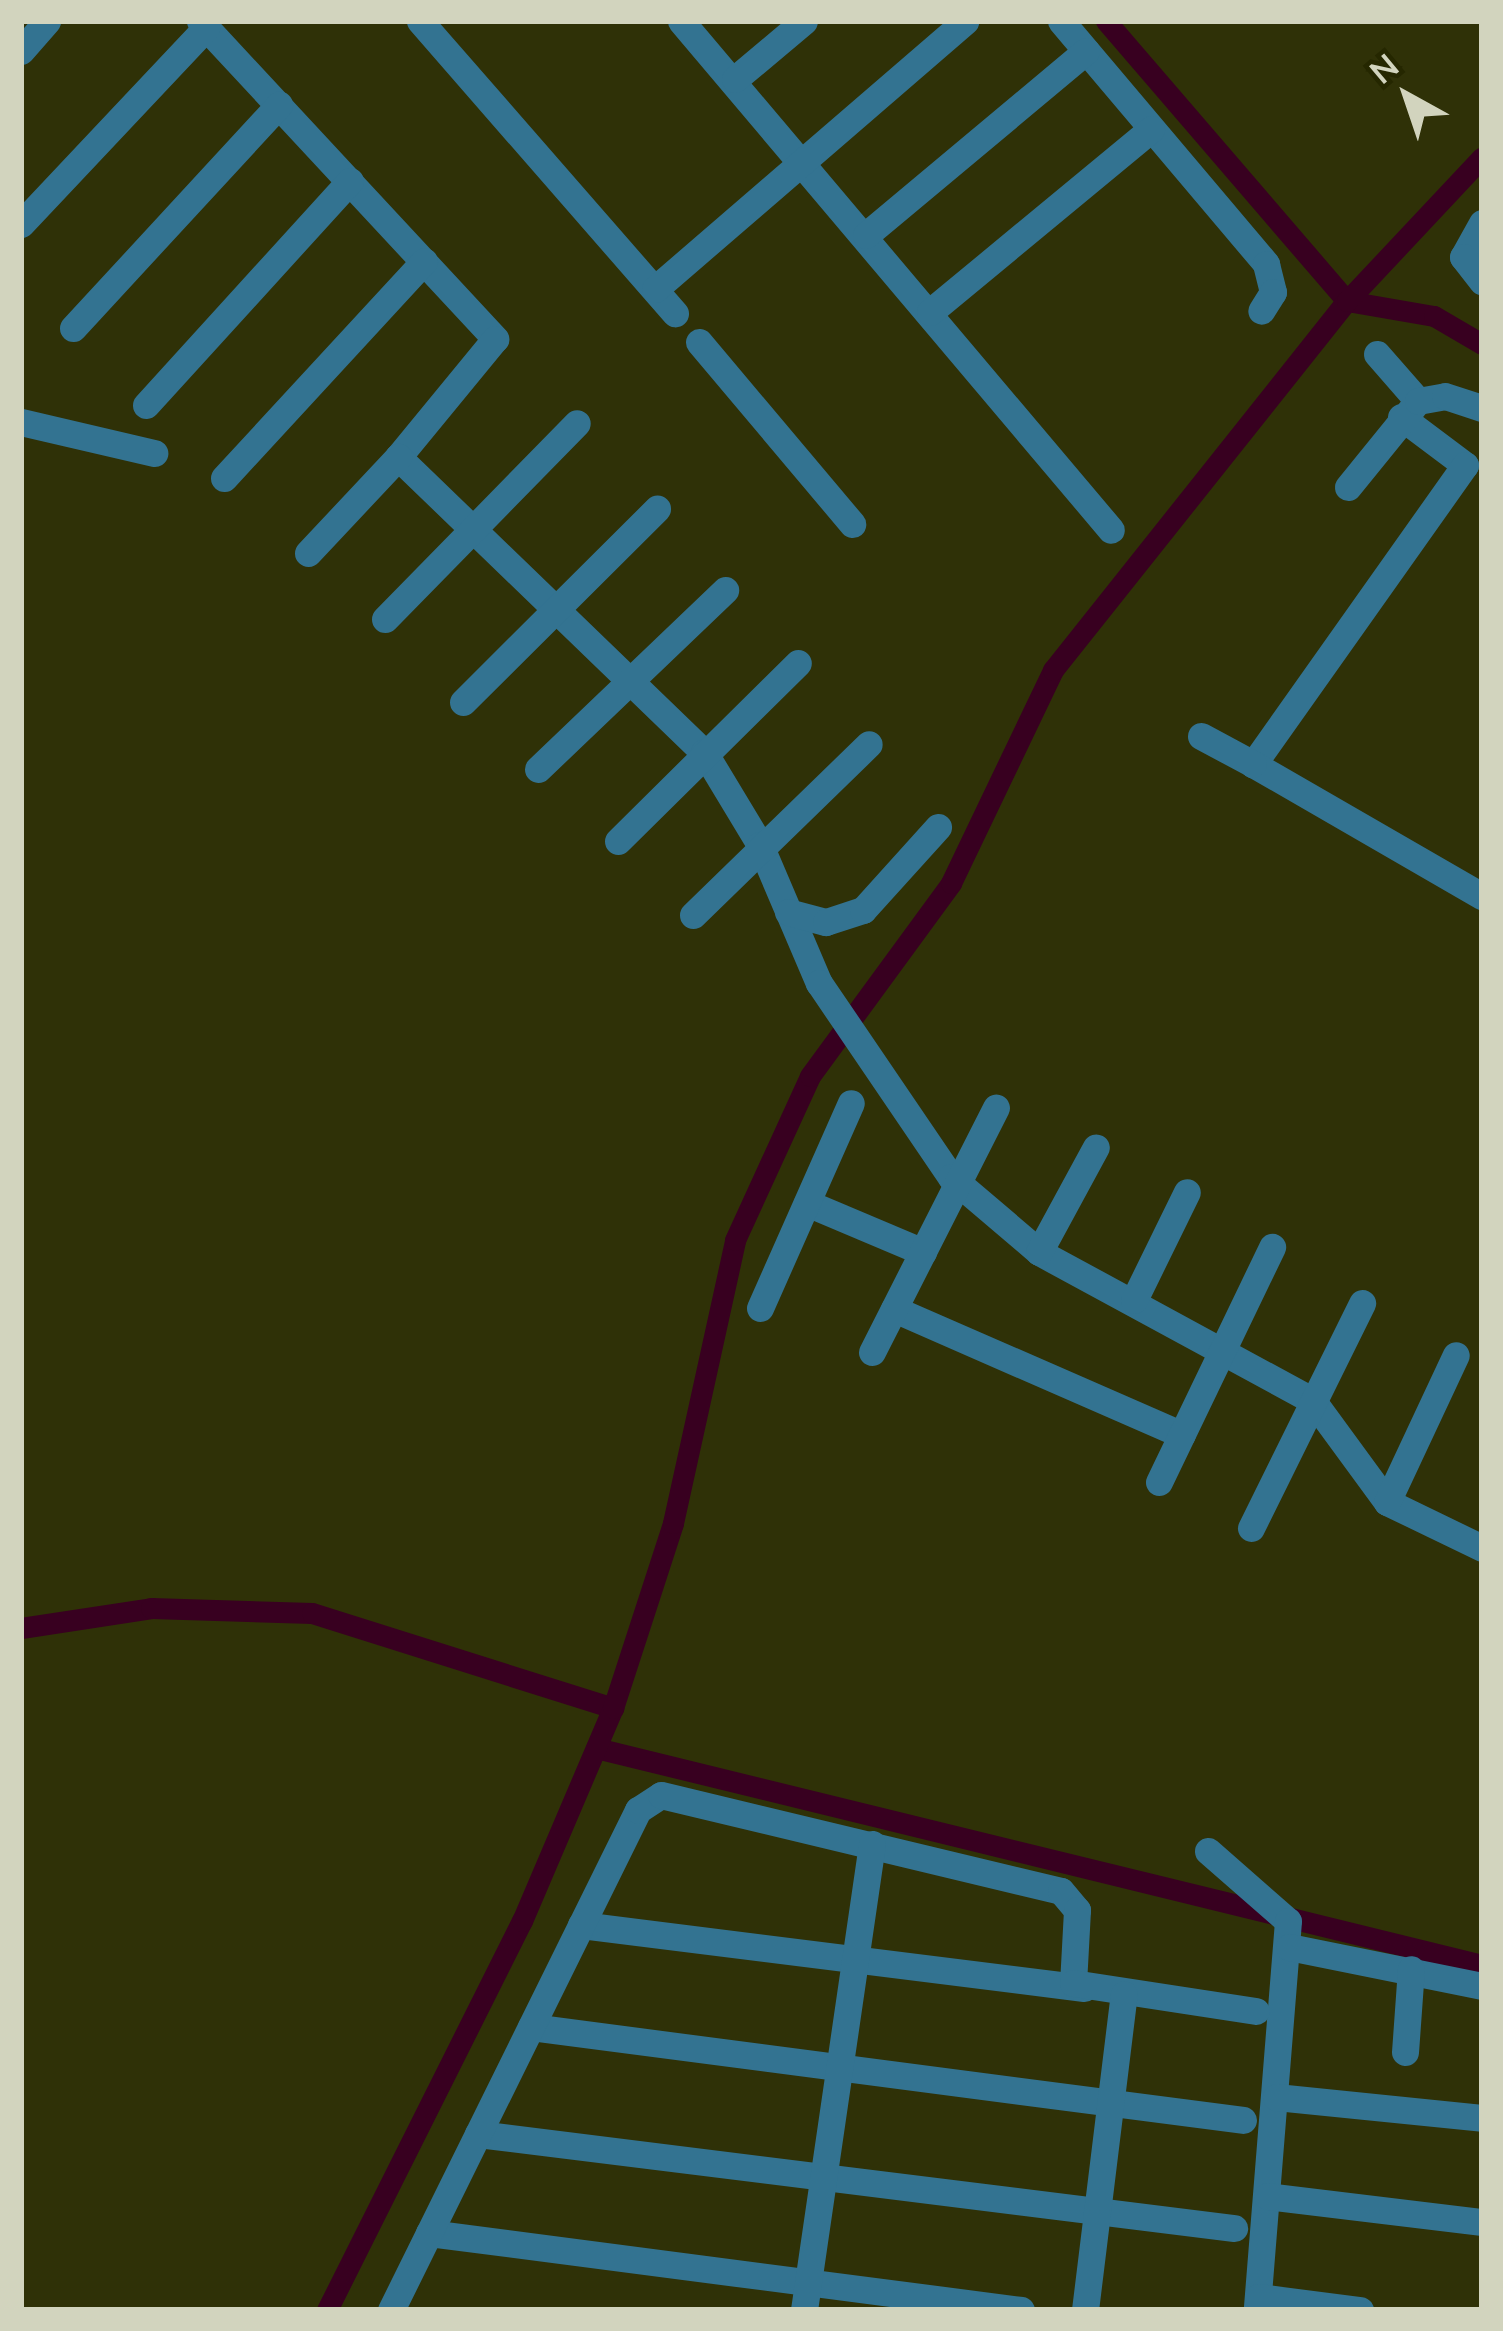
<!DOCTYPE html>
<html>
<head>
<meta charset="utf-8">
<style>
  body { margin:0 }
  #map { position:relative; width:1503px; height:2331px; overflow:hidden; background:#2f3107; font-family:Mulish,sans-serif }
  div>[style] { position:absolute }
  .canal>* { height:21px; margin:-10.5px; padding:0 10.5px; transform-origin:10.5px; border-radius:10.5px; background:#380020 }
  .minor>* { height:27px; margin:-13.5px; padding:0 13.5px; transform-origin:13.5px; border-radius:13.5px; background:#337391 }
  span { translate:-50% -50%; white-space:nowrap; text-align:center; line-height:1.15; -webkit-text-stroke:9px #252700; paint-order:stroke }
  .frame { position:absolute; inset:0; border:24px solid #d2d4be; pointer-events:none }
  .north { position:absolute; left:1347px; top:36px; width:120px; height:120px; -webkit-text-stroke:9px #252700; paint-order:stroke; rotate:320deg; font-size:33px; font-weight:700; line-height:48px; text-align:center; color:#d2d4be }
  .north::after { content:''; display:block; margin:auto; width:42px; height:54px; background:#d2d4be; clip-path:polygon(50% 0,100% 100%,50% 72%,0 100%) }
</style>
</head>
<body>
<div id="map">
  <div class="canal">
    <div style="left:1106px;top:21px;width:369px;rotate:49.3deg"></div>
    <div style="left:1347px;top:301px;width:88px;rotate:9.8deg"></div>
    <div style="left:1434px;top:316px;width:56px;rotate:30.3deg"></div>
    <div style="left:21px;top:1628px;width:132px;rotate:-8.7deg"></div>
    <div style="left:151px;top:1608px;width:161px;rotate:1.8deg"></div>
    <div style="left:312px;top:1613px;width:316px;rotate:17.5deg"></div>
    <div style="left:596px;top:1748px;width:912px;rotate:13.76deg"></div>
    <div style="left:327px;top:2310px;width:435px;rotate:-63.4deg"></div>
    <div style="left:522px;top:1921px;width:232px;rotate:-66.9deg"></div>
    <div style="left:613px;top:1708px;width:194px;rotate:-72deg"></div>
    <div style="left:673px;top:1523px;width:290px;rotate:-77.6deg"></div>
    <div style="left:735px;top:1240px;width:180px;rotate:-65.4deg"></div>
    <div style="left:810px;top:1076px;width:239px;rotate:-53.8deg"></div>
    <div style="left:951px;top:883px;width:236px;rotate:-64.4deg"></div>
    <div style="left:1053px;top:670px;width:472px;rotate:-51.5deg"></div>
    <div style="left:1347px;top:301px;width:197px;rotate:-46.8deg"></div>
  </div>
  <div class="minor">
    <div style="left:200px;top:21px;width:434px;rotate:47.1deg"></div>
    <div style="left:495px;top:339px;width:153px;rotate:129.4deg"></div>
    <div style="left:398px;top:457px;width:425px;rotate:44deg"></div>
    <div style="left:704px;top:752px;width:109px;rotate:58.9deg"></div>
    <div style="left:760px;top:845px;width:150px;rotate:66.9deg"></div>
    <div style="left:819px;top:983px;width:235px;rotate:55.8deg"></div>
    <div style="left:951px;top:1177px;width:116px;rotate:40.4deg"></div>
    <div style="left:1039px;top:1252px;width:312px;rotate:28.5deg"></div>
    <div style="left:1313px;top:1401px;width:125px;rotate:53.8deg"></div>
    <div style="left:1387px;top:1502px;width:106px;rotate:25.8deg"></div>
    <div style="left:420px;top:21px;width:388px;rotate:48.9deg"></div>
    <div style="left:681px;top:21px;width:666px;rotate:49.81deg"></div>
    <div style="left:1061px;top:21px;width:318px;rotate:49.8deg"></div>
    <div style="left:1266px;top:264px;width:29px;rotate:76deg"></div>
    <div style="left:1273px;top:292px;width:22px;rotate:122deg"></div>
    <div style="left:21px;top:51px;width:40px;rotate:-49deg"></div>
    <div style="left:735px;top:79px;width:90px;rotate:-40deg"></div>
    <div style="left:1482px;top:223px;width:39px;rotate:119deg"></div>
    <div style="left:1463px;top:257px;width:31px;rotate:52deg"></div>
    <div style="left:21px;top:224px;width:270px;rotate:-46.7deg"></div>
    <div style="left:866px;top:235px;width:287px;rotate:-39.9deg"></div>
    <div style="left:655px;top:289px;width:410px;rotate:-40.8deg"></div>
    <div style="left:930px;top:312px;width:287px;rotate:-39.6deg"></div>
    <div style="left:73px;top:328px;width:304px;rotate:-47.3deg"></div>
    <div style="left:699px;top:342px;width:238px;rotate:49.9deg"></div>
    <div style="left:1377px;top:354px;width:62px;rotate:48.9deg"></div>
    <div style="left:146px;top:405px;width:303px;rotate:-47.7deg"></div>
    <div style="left:1401px;top:417px;width:80px;rotate:36.9deg"></div>
    <div style="left:1465px;top:465px;width:367px;rotate:125.3deg"></div>
    <div style="left:1253px;top:764px;width:264px;rotate:30deg"></div>
    <div style="left:21px;top:422px;width:137px;rotate:13.1deg"></div>
    <div style="left:224px;top:478px;width:295px;rotate:-47.3deg"></div>
    <div style="left:1348px;top:487px;width:111px;rotate:-50.9deg"></div>
    <div style="left:1418px;top:401px;width:27px;rotate:-10deg"></div>
    <div style="left:1445px;top:396px;width:39px;rotate:18deg"></div>
    <div style="left:308px;top:553px;width:132px;rotate:-46.8deg"></div>
    <div style="left:385px;top:619px;width:274px;rotate:-45.6deg"></div>
    <div style="left:463px;top:702px;width:274px;rotate:-44.9deg"></div>
    <div style="left:1201px;top:736px;width:59px;rotate:28.3deg"></div>
    <div style="left:538px;top:769px;width:259px;rotate:-43.7deg"></div>
    <div style="left:618px;top:841px;width:253px;rotate:-44.7deg"></div>
    <div style="left:788px;top:912px;width:39px;rotate:15deg"></div>
    <div style="left:826px;top:922px;width:39px;rotate:-18deg"></div>
    <div style="left:863px;top:910px;width:112px;rotate:-47.9deg"></div>
    <div style="left:693px;top:915px;width:245px;rotate:-44.2deg"></div>
    <div style="left:807px;top:1203px;width:126px;rotate:22.9deg"></div>
    <div style="left:1039px;top:1252px;width:119px;rotate:-61.5deg"></div>
    <div style="left:1134px;top:1300px;width:120px;rotate:-63.9deg"></div>
    <div style="left:760px;top:1308px;width:224px;rotate:-66.1deg"></div>
    <div style="left:894px;top:1309px;width:314px;rotate:23.6deg"></div>
    <div style="left:872px;top:1352px;width:274px;rotate:-63.1deg"></div>
    <div style="left:1159px;top:1482px;width:261px;rotate:-64.3deg"></div>
    <div style="left:1387px;top:1502px;width:162px;rotate:-64.9deg"></div>
    <div style="left:1251px;top:1528px;width:251px;rotate:-63.7deg"></div>
    <div style="left:1208px;top:1851px;width:106px;rotate:41.2deg"></div>
    <div style="left:1288px;top:1921px;width:390px;rotate:94.6deg"></div>
    <div style="left:581px;top:1925px;width:507px;rotate:7.14deg"></div>
    <div style="left:1289px;top:1947px;width:197px;rotate:11.4deg"></div>
    <div style="left:531px;top:2027px;width:718px;rotate:7.44deg"></div>
    <div style="left:1405px;top:2052px;width:83px;rotate:-85.9deg"></div>
    <div style="left:1276px;top:2097px;width:207px;rotate:5.8deg"></div>
    <div style="left:478px;top:2134px;width:762px;rotate:7.09deg"></div>
    <div style="left:1267px;top:2196px;width:217px;rotate:6.9deg"></div>
    <div style="left:429px;top:2233px;width:597px;rotate:7.41deg"></div>
    <div style="left:1258px;top:2297px;width:103px;rotate:7.3deg"></div>
    <div style="left:391px;top:2310px;width:558px;rotate:-63.71deg"></div>
    <div style="left:638px;top:1810px;width:27px;rotate:-33deg"></div>
    <div style="left:661px;top:1795px;width:411px;rotate:13.5deg"></div>
    <div style="left:1061px;top:1891px;width:25px;rotate:50deg"></div>
    <div style="left:1077px;top:1910px;width:73px;rotate:93.1deg"></div>
    <div style="left:1073px;top:1983px;width:185px;rotate:8.7deg"></div>
    <div style="left:804px;top:2310px;width:471px;rotate:-81.7deg"></div>
    <div style="left:1085px;top:2310px;width:318px;rotate:-83deg"></div>
  </div>
  <div class="frame"></div>
  <div class="north">N</div>
</div>
</body>
</html>
